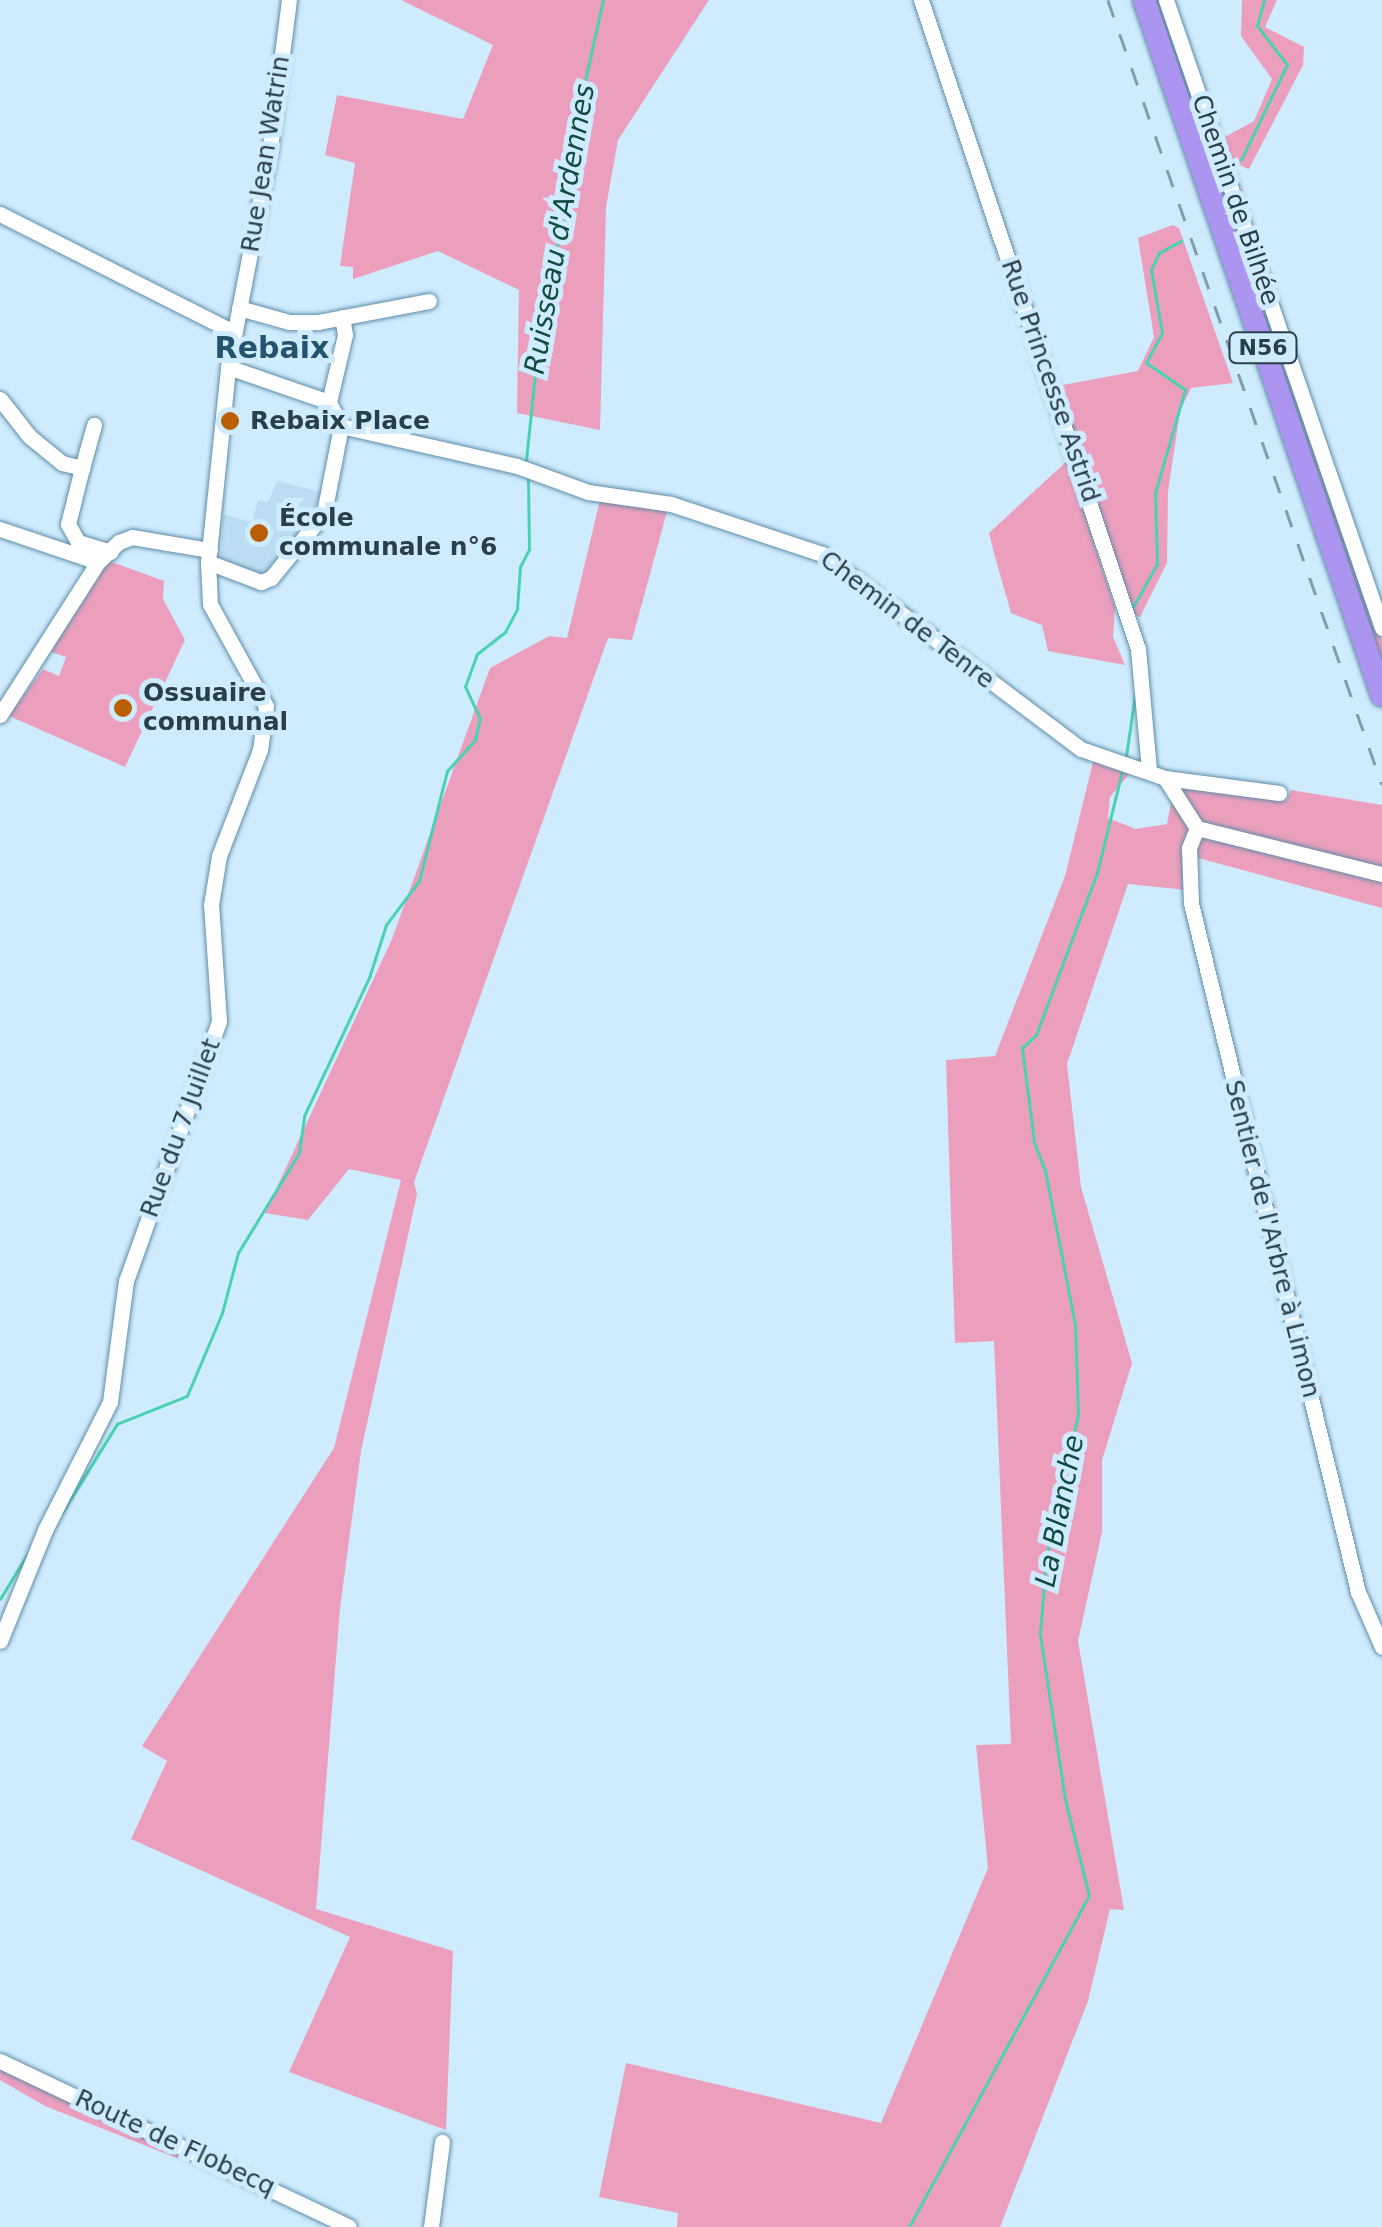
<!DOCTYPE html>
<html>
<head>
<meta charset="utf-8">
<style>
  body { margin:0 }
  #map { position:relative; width:1382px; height:2227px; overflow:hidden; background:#cfecfe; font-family:"DejaVu Sans",sans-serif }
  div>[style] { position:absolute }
  .built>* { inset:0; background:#bcddf1 }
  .green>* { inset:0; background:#eb9fbd }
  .stream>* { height:2.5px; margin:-1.25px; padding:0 1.25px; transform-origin:1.25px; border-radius:1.25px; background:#49d2b2 }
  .roads { filter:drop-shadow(0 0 2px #5e8da8) drop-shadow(0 0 2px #5e8da8) }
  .minor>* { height:15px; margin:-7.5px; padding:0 7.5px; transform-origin:7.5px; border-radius:7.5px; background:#fff }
  .highway>* { height:22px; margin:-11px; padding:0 11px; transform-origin:11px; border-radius:11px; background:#ac95f1 }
  .rail>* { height:2.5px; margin-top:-1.25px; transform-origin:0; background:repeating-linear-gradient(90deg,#839cac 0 18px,transparent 0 36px) }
  .dots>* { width:28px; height:28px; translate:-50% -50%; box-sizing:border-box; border:5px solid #cfecfe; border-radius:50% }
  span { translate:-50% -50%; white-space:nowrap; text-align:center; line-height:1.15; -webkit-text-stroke:10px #cfecfe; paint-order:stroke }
  .shield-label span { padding:2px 8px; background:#cfecfe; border:2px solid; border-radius:8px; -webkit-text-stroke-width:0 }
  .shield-label { font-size:22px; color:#2a3e4a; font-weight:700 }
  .street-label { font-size:25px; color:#2a3e4a }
  .poi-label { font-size:25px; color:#2a3e4a; font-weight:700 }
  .left { translate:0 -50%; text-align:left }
  .water-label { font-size:28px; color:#114b3e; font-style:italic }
  .quarter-label { font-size:30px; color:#24536c; font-weight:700 }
</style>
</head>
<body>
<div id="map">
  <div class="built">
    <div style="clip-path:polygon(277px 481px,321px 492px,309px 521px,266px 576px,221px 562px,223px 514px,252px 522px,258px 501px,268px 502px)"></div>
  </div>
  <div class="green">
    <div style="clip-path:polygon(401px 0,709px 0,618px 140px,606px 207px,600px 430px,517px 413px,519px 290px,438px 251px,353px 279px,353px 267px,340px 266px,355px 163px,325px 155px,337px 95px,463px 119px,493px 45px)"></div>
    <div style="clip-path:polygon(1155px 0,1162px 0,1322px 464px,1382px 641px,1382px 664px)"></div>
    <div style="clip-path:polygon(1242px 0,1277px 0,1265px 27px,1304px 47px,1303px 65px,1249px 169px,1232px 162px,1223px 138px,1254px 121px,1272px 79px,1241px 36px)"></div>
    <div style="clip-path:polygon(1173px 225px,1179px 228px,1233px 383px,1191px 388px,1180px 411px,1168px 492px,1167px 563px,1140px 617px,1133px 614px,1057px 386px,1138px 371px,1154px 337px,1138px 238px)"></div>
    <div style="clip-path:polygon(1067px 461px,1115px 607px,1113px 637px,1125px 665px,1048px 651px,1042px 625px,1011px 613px,994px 553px,989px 533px)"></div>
    <div style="clip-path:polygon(601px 496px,668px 508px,632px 640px,608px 638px,414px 1182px,417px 1194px,361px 1451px,340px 1608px,316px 1909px,453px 1951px,446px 2130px,289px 2072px,350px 1937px,131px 1839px,167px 1761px,142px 1746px,334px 1448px,401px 1180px,349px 1169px,308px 1220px,265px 1213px,392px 939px,490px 668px,549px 636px,567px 638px)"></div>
    <div style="clip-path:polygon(109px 561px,164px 581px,163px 599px,185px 640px,125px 767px,9px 716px,43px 669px,59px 676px,66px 657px,51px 652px)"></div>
    <div style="clip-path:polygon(1094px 758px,1132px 771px,1110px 797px,1108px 818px,1136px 829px,1167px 824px,1175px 783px,1286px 801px,1291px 790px,1382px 805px,1382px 908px,1191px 856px,1187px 890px,1128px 884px,1067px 1064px,1081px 1187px,1132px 1363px,1102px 1460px,1102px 1532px,1078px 1641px,1124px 1910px,1110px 1909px,1088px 2001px,1000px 2227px,677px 2227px,678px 2213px,599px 2197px,626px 2063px,881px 2123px,988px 1868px,976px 1745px,1011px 1744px,994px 1341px,955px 1343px,946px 1060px,995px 1056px,1065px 876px)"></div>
    <div style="clip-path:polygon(0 2066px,248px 2186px,45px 2106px,0 2080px)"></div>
  </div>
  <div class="stream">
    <div style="left:1241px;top:160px;width:106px;rotate:-64.2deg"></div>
    <div style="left:1287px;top:65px;width:49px;rotate:-127.6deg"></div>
    <div style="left:1257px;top:26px;width:27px;rotate:-75deg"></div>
    <div style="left:526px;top:460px;width:171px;rotate:-84deg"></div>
    <div style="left:544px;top:290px;width:95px;rotate:-73.5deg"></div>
    <div style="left:571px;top:199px;width:100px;rotate:-84.3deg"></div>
    <div style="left:581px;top:99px;width:101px;rotate:-77.5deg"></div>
    <div style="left:1133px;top:607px;width:49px;rotate:-60.8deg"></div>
    <div style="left:1157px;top:564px;width:71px;rotate:-91.6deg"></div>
    <div style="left:1155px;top:493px;width:107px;rotate:-73.8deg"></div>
    <div style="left:1185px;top:390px;width:47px;rotate:-145.3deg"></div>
    <div style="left:1146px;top:363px;width:34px;rotate:-62deg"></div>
    <div style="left:1162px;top:333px;width:64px;rotate:-99.9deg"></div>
    <div style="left:1151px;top:270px;width:19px;rotate:-65deg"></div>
    <div style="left:1159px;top:253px;width:25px;rotate:-29deg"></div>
    <div style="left:1126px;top:756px;width:62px;rotate:-81.6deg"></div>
    <div style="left:62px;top:1513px;width:105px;rotate:-58.3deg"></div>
    <div style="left:117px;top:1424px;width:75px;rotate:-21.8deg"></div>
    <div style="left:187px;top:1396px;width:90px;rotate:-67.1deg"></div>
    <div style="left:222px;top:1313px;width:62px;rotate:-75.1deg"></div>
    <div style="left:238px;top:1253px;width:117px;rotate:-58.6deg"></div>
    <div style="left:299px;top:1153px;width:37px;rotate:-82deg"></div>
    <div style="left:304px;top:1116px;width:153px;rotate:-64.8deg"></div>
    <div style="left:369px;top:978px;width:56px;rotate:-72.2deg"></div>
    <div style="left:386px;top:925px;width:55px;rotate:-53.1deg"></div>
    <div style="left:419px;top:881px;width:114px;rotate:-75.7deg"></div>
    <div style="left:447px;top:771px;width:42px;rotate:-47.9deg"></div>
    <div style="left:475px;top:740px;width:22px;rotate:-77deg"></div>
    <div style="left:480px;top:719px;width:35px;rotate:-115deg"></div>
    <div style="left:465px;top:687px;width:35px;rotate:-70deg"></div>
    <div style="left:477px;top:654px;width:36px;rotate:-38deg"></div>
    <div style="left:505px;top:632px;width:26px;rotate:-62deg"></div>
    <div style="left:517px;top:609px;width:42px;rotate:-85.9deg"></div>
    <div style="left:520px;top:567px;width:20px;rotate:-63deg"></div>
    <div style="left:529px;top:549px;width:70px;rotate:-90.8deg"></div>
    <div style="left:0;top:1599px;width:57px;rotate:-58.5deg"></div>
    <div style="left:909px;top:2227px;width:377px;rotate:-61.5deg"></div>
    <div style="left:1089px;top:1896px;width:99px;rotate:-104deg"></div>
    <div style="left:1065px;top:1800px;width:168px;rotate:-98.6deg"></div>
    <div style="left:1040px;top:1634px;width:75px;rotate:-85.4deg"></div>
    <div style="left:1046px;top:1559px;width:148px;rotate:-77.5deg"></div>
    <div style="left:1078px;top:1415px;width:90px;rotate:-91.9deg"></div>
    <div style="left:1075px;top:1325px;width:157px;rotate:-101deg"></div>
    <div style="left:1045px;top:1171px;width:31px;rotate:-111deg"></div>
    <div style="left:1034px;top:1142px;width:95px;rotate:-97.3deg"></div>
    <div style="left:1022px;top:1048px;width:19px;rotate:-43deg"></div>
    <div style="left:1036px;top:1035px;width:173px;rotate:-69.4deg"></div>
    <div style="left:1097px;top:873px;width:105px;rotate:-76.2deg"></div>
  </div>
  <div class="roads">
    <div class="minor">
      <div style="left:921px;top:0;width:684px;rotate:71.51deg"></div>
      <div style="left:1138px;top:649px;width:121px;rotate:84.8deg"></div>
      <div style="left:1166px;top:0;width:664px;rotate:71.02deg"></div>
      <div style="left:0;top:214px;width:262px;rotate:26.8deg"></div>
      <div style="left:239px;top:308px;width:52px;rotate:15.6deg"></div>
      <div style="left:289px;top:322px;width:29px"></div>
      <div style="left:318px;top:322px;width:113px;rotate:-10.7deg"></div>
      <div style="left:228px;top:367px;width:107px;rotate:19.1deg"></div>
      <div style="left:0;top:399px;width:47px;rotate:51.9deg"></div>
      <div style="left:29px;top:436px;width:43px;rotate:39.3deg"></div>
      <div style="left:62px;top:463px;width:21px;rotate:14deg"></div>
      <div style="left:82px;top:468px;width:58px;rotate:104deg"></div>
      <div style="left:68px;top:524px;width:21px;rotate:61deg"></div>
      <div style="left:78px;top:542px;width:34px;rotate:17deg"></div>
      <div style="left:329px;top:402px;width:69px;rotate:-76.6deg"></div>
      <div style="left:345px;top:335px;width:18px;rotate:-99deg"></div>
      <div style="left:341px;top:426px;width:180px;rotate:12.8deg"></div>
      <div style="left:517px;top:466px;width:76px;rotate:20.1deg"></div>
      <div style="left:588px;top:492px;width:84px;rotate:8.2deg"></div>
      <div style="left:671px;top:504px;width:159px;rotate:18.3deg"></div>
      <div style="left:822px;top:554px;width:324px;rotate:37deg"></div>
      <div style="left:1081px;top:749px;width:89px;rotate:19deg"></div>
      <div style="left:1165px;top:778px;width:115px;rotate:7.5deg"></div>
      <div style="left:82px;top:468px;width:45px;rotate:-74.4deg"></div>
      <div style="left:0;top:529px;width:103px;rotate:18.6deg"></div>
      <div style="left:208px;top:562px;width:57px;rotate:20.7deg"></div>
      <div style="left:261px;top:582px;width:11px;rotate:-22deg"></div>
      <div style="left:271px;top:578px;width:84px;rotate:-50.8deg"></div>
      <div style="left:324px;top:513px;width:89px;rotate:-78.9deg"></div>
      <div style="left:341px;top:426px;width:27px;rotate:-117deg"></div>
      <div style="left:0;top:715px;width:182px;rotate:-57.4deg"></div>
      <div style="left:98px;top:562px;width:29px;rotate:-44deg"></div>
      <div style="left:119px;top:542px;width:14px;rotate:-21deg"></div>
      <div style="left:132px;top:537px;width:79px;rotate:9.5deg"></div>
      <div style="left:1165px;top:778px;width:59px;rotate:57.4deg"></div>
      <div style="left:1197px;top:828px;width:191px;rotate:14deg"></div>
      <div style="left:1197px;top:828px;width:22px;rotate:112deg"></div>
      <div style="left:1189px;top:848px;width:55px;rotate:87.9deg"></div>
      <div style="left:1191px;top:903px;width:709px;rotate:76.38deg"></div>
      <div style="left:1358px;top:1592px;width:60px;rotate:66.4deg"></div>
      <div style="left:0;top:1641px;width:120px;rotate:-67.9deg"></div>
      <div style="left:45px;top:1530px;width:144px;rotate:-63.1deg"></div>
      <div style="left:110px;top:1402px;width:122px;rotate:-82.5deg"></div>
      <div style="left:126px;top:1281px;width:276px;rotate:-70.3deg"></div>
      <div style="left:219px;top:1021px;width:116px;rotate:-93.9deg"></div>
      <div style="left:211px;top:905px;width:50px;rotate:-80.7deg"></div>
      <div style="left:219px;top:856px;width:114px;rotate:-68.9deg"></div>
      <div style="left:260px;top:750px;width:44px;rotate:-82.2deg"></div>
      <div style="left:266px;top:706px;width:116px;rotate:-118.8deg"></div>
      <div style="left:210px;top:604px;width:42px;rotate:-92.7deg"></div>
      <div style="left:208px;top:562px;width:196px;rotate:-84.1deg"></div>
      <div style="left:228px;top:367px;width:223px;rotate:-79.1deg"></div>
      <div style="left:270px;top:148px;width:149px;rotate:-82.7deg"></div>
      <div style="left:0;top:2061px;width:386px;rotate:25.4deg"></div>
      <div style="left:431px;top:2227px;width:86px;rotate:-82.6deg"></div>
    </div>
    <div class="highway">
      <div style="left:1144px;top:0;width:735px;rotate:71.1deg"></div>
    </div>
  </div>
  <div class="rail">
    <div style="left:1108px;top:0;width:831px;rotate:70.74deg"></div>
  </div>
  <div class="dots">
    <div style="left:230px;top:421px;background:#bb5f07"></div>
    <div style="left:259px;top:533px;background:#bb5f07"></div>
    <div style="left:123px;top:708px;background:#bb5f07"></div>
  </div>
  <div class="shield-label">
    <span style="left:1263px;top:348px">N56</span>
  </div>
  <div class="street-label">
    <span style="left:266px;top:154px;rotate:-81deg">Rue Jean Watrin</span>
    <span style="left:1235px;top:200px;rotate:71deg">Chemin de Bilhée</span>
    <span style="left:1050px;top:381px;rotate:71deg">Rue Princesse Astrid</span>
    <span style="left:907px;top:620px;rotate:37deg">Chemin de Tenre</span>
    <span style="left:181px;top:1128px;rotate:-70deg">Rue du 7 Juillet</span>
    <span style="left:1272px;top:1239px;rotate:76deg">Sentier de l'Arbre à Limon</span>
    <span style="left:175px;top:2143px;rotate:25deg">Route de Flobecq</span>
  </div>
  <div class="poi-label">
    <span class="left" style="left:250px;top:421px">Rebaix Place</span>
    <span class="left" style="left:279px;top:533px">École<br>communale n°6</span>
    <span class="left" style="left:143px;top:708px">Ossuaire<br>communal</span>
  </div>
  <div class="water-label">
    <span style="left:560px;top:229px;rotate:-80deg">Ruisseau d'Ardennes</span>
    <span style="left:1060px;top:1511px;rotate:-79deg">La Blanche</span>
  </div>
  <div class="quarter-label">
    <span style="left:272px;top:348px">Rebaix</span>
  </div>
</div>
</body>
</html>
